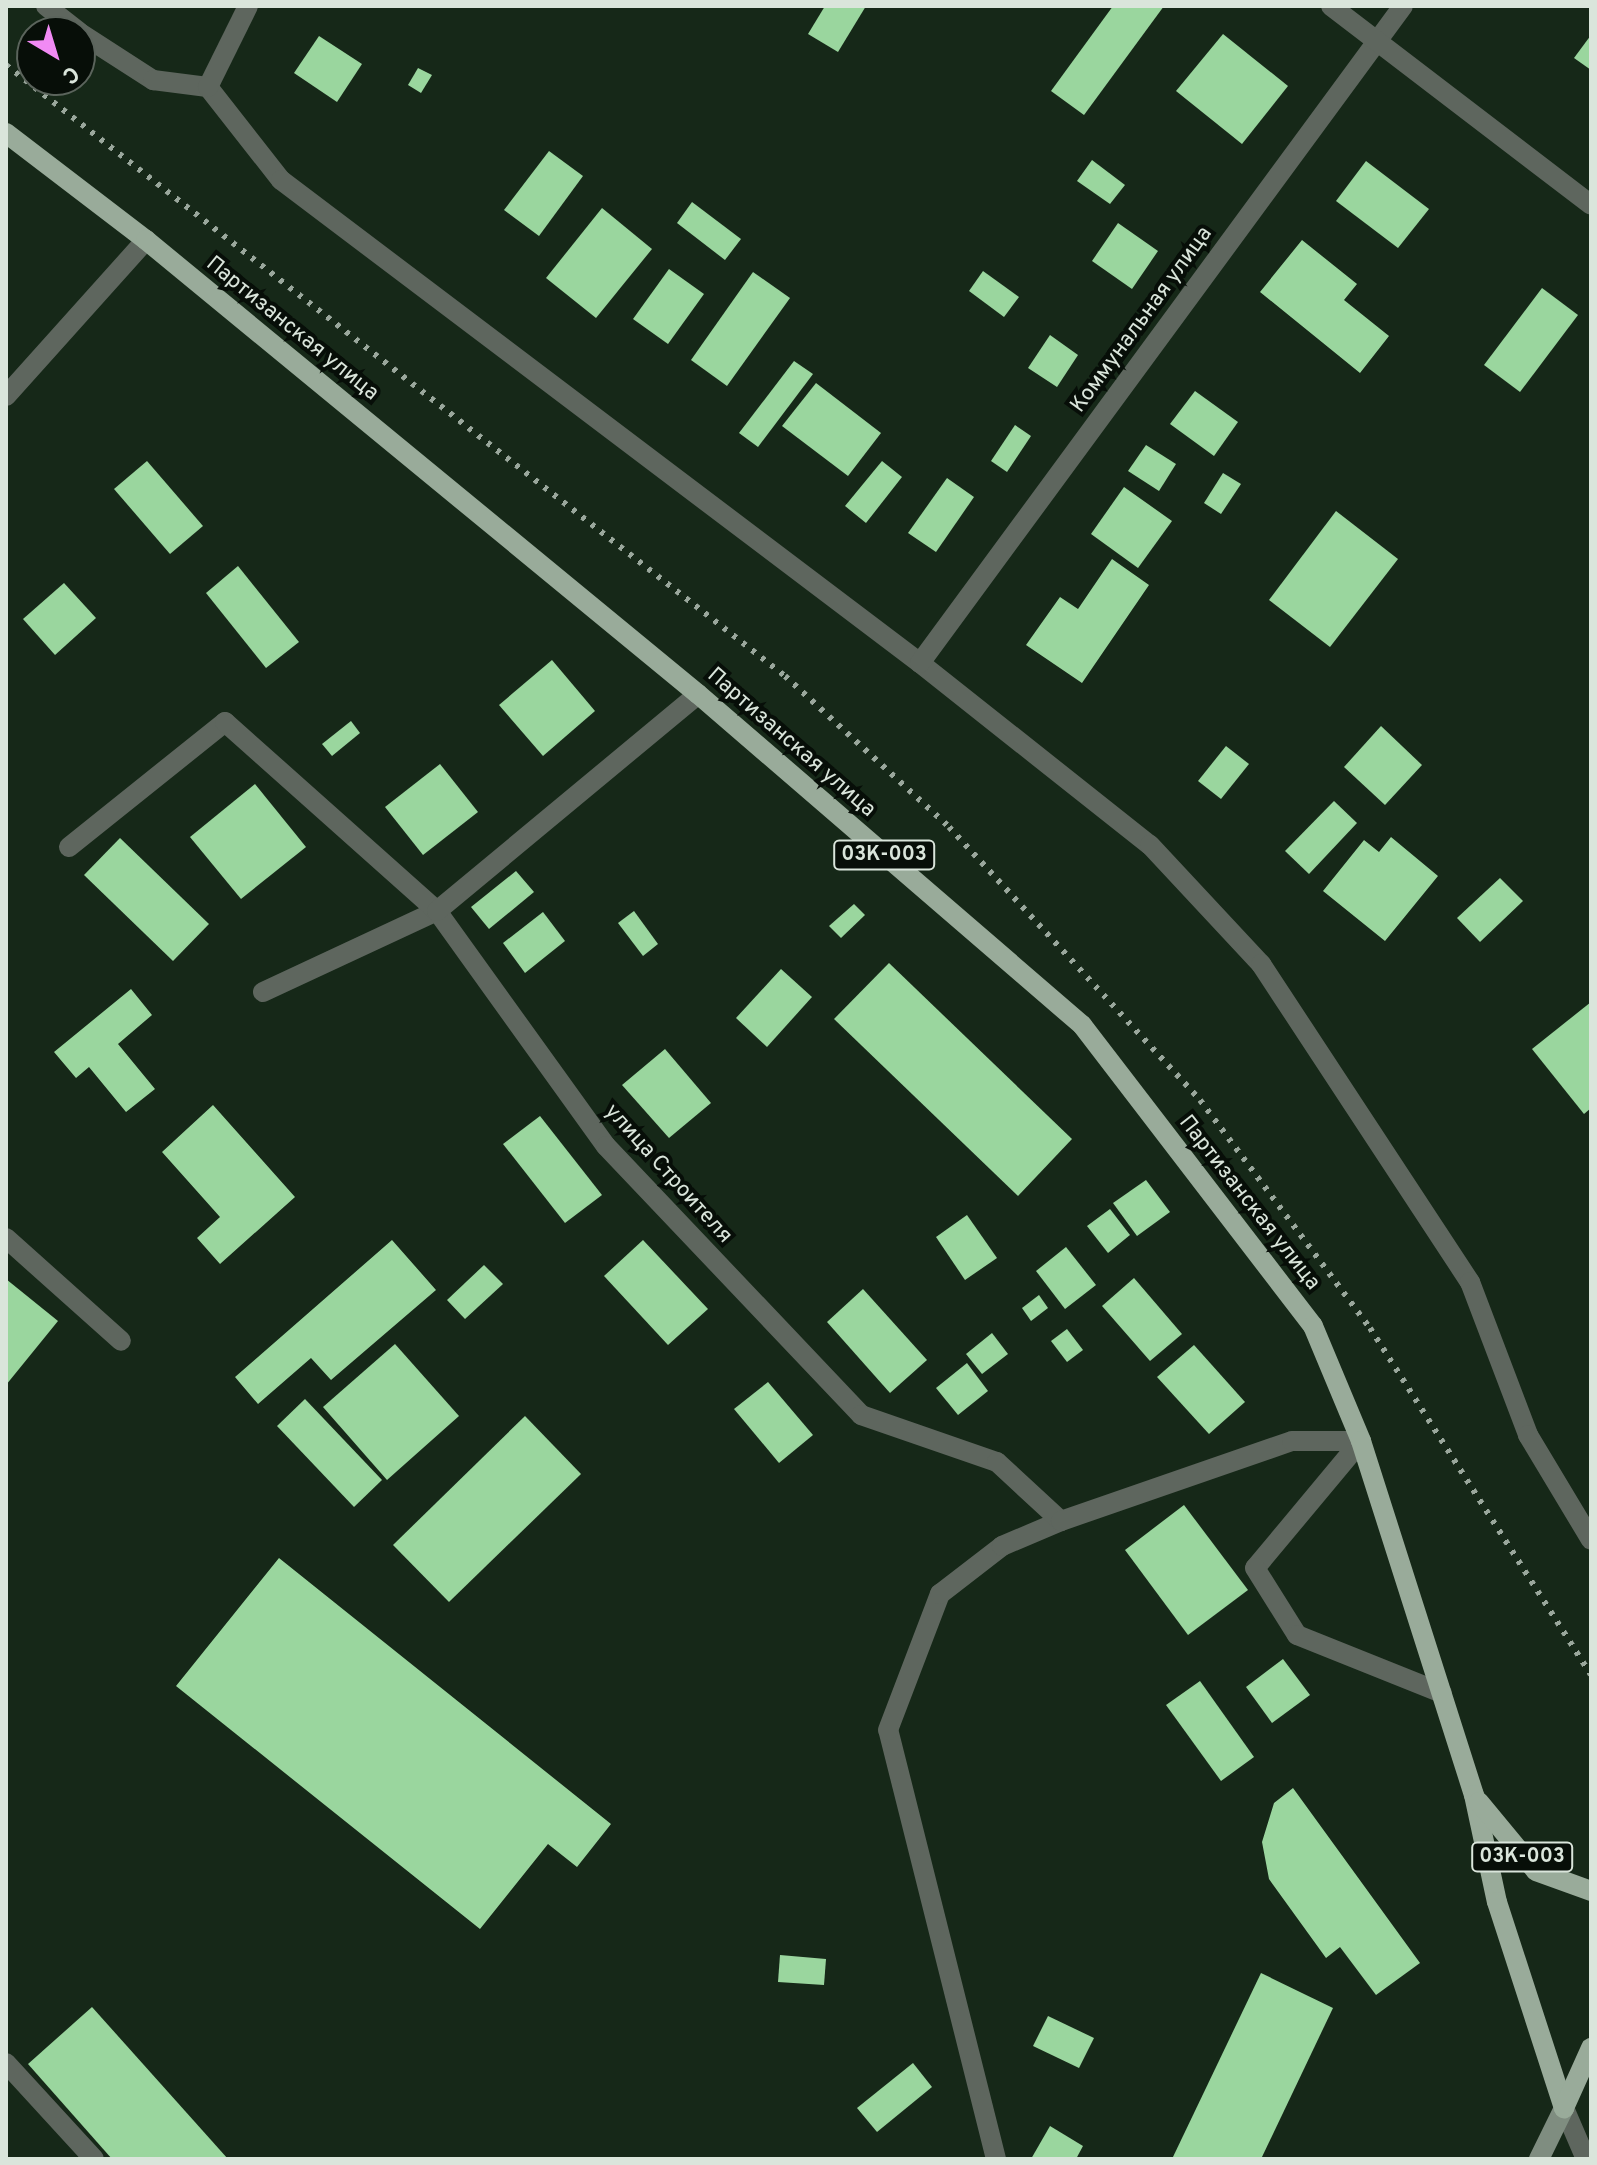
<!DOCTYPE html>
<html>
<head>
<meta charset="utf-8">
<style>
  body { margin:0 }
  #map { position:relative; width:1597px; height:2165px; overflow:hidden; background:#162818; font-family:Overpass,sans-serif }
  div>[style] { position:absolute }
  .building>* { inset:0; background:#9ad69e }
  .service>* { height:20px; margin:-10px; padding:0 10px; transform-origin:10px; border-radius:10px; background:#5e665e }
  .minor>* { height:20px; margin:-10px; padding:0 10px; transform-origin:10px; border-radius:10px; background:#5e665e }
  .tertiary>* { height:20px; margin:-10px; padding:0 10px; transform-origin:10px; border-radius:10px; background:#5e665e }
  .secondary>* { height:20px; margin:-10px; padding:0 10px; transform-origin:10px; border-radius:10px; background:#7f8d80 }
  .primary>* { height:20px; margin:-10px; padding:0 10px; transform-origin:10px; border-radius:10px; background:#99ab9a }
  .rail>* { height:6px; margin-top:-3px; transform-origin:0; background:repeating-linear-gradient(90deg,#9aa79c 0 4px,transparent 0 12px) }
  span { translate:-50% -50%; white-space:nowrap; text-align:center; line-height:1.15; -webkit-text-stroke:8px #070e08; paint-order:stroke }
  .shield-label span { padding:2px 6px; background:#070e08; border:2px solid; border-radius:6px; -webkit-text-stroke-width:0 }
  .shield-label { font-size:20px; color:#dae5db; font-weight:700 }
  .street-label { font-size:22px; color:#dae5db }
  .frame { position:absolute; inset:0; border:8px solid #dae5db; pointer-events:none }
  .north { position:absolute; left:16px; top:16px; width:80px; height:80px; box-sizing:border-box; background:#070e08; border:2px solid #5b645c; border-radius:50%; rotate:142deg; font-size:22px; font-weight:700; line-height:32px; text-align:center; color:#dae5db }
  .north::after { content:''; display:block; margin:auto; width:28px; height:36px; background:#f18af4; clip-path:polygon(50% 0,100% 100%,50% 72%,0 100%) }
</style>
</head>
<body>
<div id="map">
  <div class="building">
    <div style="clip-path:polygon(825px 6px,866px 6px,838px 52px,808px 34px)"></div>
    <div style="clip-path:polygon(1113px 6px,1164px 6px,1084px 115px,1051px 91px)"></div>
    <div style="clip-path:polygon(1223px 34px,1288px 86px,1242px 144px,1176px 91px)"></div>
    <div style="clip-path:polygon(1591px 35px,1591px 70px,1574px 58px)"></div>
    <div style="clip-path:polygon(319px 36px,362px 64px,337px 102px,294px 73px)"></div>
    <div style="clip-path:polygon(418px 68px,432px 75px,421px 93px,408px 85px)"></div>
    <div style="clip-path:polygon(549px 151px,583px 176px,539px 236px,504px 210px)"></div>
    <div style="clip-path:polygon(1092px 160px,1125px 185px,1110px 204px,1077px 181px)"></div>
    <div style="clip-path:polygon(1366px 161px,1429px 209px,1398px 248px,1336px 201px)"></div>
    <div style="clip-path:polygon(692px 202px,741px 239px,725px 260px,677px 223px)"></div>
    <div style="clip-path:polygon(602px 208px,652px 249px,596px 318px,546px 278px)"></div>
    <div style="clip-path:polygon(1118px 223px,1158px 251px,1132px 289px,1092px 261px)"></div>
    <div style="clip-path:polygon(1302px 240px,1357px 284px,1344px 300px,1389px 336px,1360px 373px,1260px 292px)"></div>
    <div style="clip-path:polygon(669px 269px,704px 294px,668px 344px,633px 319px)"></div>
    <div style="clip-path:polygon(983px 271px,1019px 297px,1004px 317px,969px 291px)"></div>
    <div style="clip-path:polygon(753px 272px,790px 298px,727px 386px,691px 360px)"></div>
    <div style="clip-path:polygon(1542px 288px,1578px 315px,1520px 392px,1484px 365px)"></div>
    <div style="clip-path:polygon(1050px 335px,1078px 355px,1057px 387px,1028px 368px)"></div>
    <div style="clip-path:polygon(794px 361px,813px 374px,758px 447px,739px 433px)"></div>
    <div style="clip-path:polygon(816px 383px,881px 433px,848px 476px,782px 426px)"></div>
    <div style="clip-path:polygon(1195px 391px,1238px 422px,1214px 456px,1170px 424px)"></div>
    <div style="clip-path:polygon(1015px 425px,1031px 436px,1007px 472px,991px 461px)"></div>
    <div style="clip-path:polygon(1146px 445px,1176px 464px,1159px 491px,1128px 471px)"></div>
    <div style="clip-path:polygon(147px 461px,203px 526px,170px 554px,114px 489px)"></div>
    <div style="clip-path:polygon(882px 461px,902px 477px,866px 523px,845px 506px)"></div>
    <div style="clip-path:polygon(1223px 473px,1241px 484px,1221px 514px,1204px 503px)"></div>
    <div style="clip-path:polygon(947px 478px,974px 497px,936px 552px,908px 533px)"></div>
    <div style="clip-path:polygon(1124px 487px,1172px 521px,1138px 568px,1091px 534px)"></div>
    <div style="clip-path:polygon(1336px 511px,1398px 559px,1330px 647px,1269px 600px)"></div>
    <div style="clip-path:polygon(1112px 559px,1149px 585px,1082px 683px,1026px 645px,1060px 597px,1078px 609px)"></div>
    <div style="clip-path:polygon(238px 566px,299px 642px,266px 668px,206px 593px)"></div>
    <div style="clip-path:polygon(64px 583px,96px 618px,55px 655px,23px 619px)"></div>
    <div style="clip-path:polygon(552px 660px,595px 711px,543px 756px,499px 705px)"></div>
    <div style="clip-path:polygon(351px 721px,360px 733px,332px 756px,322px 744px)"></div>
    <div style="clip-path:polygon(1381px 726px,1422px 765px,1385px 805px,1344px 767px)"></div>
    <div style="clip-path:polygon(1226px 746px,1249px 764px,1221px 799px,1198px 781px)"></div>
    <div style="clip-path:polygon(440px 764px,478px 812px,423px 855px,385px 807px)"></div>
    <div style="clip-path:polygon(255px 784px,306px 847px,241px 899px,190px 837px)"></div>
    <div style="clip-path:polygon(1334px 801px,1357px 823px,1309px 874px,1285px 851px)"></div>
    <div style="clip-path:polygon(1391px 837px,1438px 876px,1385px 941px,1323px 891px,1364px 840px,1379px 852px)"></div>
    <div style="clip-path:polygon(120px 838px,209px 924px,173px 961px,84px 875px)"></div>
    <div style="clip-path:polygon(516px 871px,534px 892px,489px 929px,471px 907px)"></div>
    <div style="clip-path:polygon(1500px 878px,1523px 901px,1480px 942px,1457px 918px)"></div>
    <div style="clip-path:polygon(854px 904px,865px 915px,841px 938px,829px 926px)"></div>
    <div style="clip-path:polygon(634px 911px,658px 944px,643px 956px,618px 923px)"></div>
    <div style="clip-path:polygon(543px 912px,565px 941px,525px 973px,503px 943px)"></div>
    <div style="clip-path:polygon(889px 963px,1072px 1139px,1018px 1196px,834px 1019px)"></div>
    <div style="clip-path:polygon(781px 969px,812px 997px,767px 1047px,736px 1018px)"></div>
    <div style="clip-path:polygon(131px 989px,152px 1015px,118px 1044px,155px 1089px,126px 1112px,89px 1067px,76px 1078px,54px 1052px)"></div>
    <div style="clip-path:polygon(1591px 1002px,1591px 1108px,1584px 1114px,1532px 1049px)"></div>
    <div style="clip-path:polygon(665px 1049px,711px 1103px,669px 1138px,622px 1085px)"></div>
    <div style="clip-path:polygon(213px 1105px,295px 1197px,220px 1264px,197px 1238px,220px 1217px,162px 1152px)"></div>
    <div style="clip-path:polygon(540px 1116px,602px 1195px,565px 1223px,503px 1144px)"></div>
    <div style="clip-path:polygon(1146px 1180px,1170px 1212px,1137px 1236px,1113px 1203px)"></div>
    <div style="clip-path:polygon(1110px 1209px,1130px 1235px,1108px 1253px,1087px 1226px)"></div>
    <div style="clip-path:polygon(967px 1215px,997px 1258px,965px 1280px,936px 1237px)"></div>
    <div style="clip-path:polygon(392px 1240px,436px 1290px,331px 1380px,311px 1358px,258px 1404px,235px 1377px)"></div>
    <div style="clip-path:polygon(643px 1240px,708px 1309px,668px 1345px,604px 1276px)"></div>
    <div style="clip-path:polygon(1066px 1247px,1096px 1285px,1065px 1309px,1036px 1271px)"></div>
    <div style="clip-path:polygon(484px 1265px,503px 1284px,465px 1319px,447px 1300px)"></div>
    <div style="clip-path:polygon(1134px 1278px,1182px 1334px,1150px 1361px,1102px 1306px)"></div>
    <div style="clip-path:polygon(6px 1279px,58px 1321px,6px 1385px)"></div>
    <div style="clip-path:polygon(863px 1289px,927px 1360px,890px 1393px,827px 1322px)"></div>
    <div style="clip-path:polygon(1039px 1295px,1048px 1308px,1031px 1321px,1022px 1308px)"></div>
    <div style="clip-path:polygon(1067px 1329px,1083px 1350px,1067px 1362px,1051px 1341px)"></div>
    <div style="clip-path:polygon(992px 1333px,1008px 1354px,982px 1374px,966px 1354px)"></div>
    <div style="clip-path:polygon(395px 1344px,459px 1416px,387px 1480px,323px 1407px)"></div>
    <div style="clip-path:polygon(1194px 1345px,1245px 1402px,1209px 1434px,1157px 1377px)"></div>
    <div style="clip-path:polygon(967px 1363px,988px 1391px,958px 1415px,936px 1388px)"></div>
    <div style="clip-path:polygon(768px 1382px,813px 1435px,779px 1463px,734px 1409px)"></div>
    <div style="clip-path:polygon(305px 1399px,382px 1480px,354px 1507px,277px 1426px)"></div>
    <div style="clip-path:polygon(525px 1416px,581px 1474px,449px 1602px,393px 1545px)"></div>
    <div style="clip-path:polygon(1184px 1505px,1248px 1590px,1188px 1635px,1125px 1550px)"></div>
    <div style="clip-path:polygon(279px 1558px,611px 1824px,577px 1867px,548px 1844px,480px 1929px,176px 1686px)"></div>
    <div style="clip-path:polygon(1283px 1659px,1310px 1695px,1272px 1723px,1246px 1687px)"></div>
    <div style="clip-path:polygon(1200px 1681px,1254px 1757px,1221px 1781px,1166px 1705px)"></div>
    <div style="clip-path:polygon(1293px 1788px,1420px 1963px,1376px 1995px,1340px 1947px,1326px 1958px,1269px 1879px,1262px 1842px,1274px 1803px)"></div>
    <div style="clip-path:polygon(780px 1955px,826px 1959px,824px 1985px,778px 1982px)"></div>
    <div style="clip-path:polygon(1261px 1973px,1333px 2008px,1261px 2159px,1172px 2159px)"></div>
    <div style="clip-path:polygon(92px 2007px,228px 2159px,112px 2159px,28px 2064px)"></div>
    <div style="clip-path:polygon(1048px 2016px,1094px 2038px,1079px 2068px,1033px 2046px)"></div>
    <div style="clip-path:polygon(913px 2063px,932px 2087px,877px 2132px,857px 2108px)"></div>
    <div style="clip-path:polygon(1050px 2126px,1083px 2146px,1076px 2159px,1031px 2159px)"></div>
  </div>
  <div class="service">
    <div style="left:69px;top:847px;width:200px;rotate:-38.7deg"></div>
    <div style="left:263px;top:992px;width:192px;rotate:-25deg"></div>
    <div style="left:6px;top:1238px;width:154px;rotate:41.8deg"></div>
    <div style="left:1361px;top:1441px;width:165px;rotate:129.8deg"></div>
    <div style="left:1255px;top:1568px;width:79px;rotate:57.9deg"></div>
    <div style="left:1297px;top:1635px;width:156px;rotate:21.8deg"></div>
    <div style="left:6px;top:2063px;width:130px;rotate:47.5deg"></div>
    <div style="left:996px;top:2159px;width:442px;rotate:-104.1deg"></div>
    <div style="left:888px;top:1730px;width:146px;rotate:-69.1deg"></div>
    <div style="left:940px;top:1594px;width:78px;rotate:-37.7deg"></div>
    <div style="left:1002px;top:1546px;width:64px;rotate:-23deg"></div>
  </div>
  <div class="minor">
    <div style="left:46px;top:6px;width:42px;rotate:38.2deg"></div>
    <div style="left:80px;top:33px;width:87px;rotate:32.8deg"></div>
    <div style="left:153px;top:80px;width:55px;rotate:7.3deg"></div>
    <div style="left:208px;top:87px;width:118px;rotate:51.9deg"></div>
    <div style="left:281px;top:180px;width:801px;rotate:37.08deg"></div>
    <div style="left:920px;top:663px;width:293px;rotate:38.4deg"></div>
    <div style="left:1150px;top:845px;width:163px;rotate:47deg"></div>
    <div style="left:1261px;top:964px;width:381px;rotate:56.7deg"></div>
    <div style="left:1470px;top:1282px;width:164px;rotate:69.2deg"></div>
    <div style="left:1528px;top:1435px;width:122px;rotate:59deg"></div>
    <div style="left:208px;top:87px;width:90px;rotate:-63.7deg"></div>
    <div style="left:6px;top:396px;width:210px;rotate:-48.1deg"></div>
    <div style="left:920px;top:663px;width:815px;rotate:-53.68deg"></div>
    <div style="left:225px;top:722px;width:284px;rotate:41.7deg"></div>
    <div style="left:437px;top:911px;width:289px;rotate:54.3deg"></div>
    <div style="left:606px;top:1146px;width:371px;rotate:46.5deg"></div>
    <div style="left:861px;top:1415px;width:144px;rotate:19.1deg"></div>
    <div style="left:997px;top:1462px;width:87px;rotate:42.7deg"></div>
    <div style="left:1061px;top:1521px;width:244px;rotate:-19.1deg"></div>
    <div style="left:1292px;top:1441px;width:69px"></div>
    <div style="left:437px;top:911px;width:339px;rotate:-39.7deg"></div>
    <div style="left:1564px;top:2108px;width:56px;rotate:66.7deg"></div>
  </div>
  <div class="tertiary">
    <div style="left:1331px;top:6px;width:327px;rotate:37.4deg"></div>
  </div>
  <div class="secondary">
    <div style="left:1539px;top:2159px;width:57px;rotate:-63.9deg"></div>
  </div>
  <div class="primary">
    <div style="left:6px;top:133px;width:176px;rotate:37.4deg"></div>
    <div style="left:146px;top:240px;width:715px;rotate:39.44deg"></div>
    <div style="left:698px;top:694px;width:507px;rotate:40.76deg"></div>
    <div style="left:1082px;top:1025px;width:379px;rotate:52.5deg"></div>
    <div style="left:1313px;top:1326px;width:125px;rotate:67.3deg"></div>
    <div style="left:1361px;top:1441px;width:372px;rotate:72.3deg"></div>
    <div style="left:1474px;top:1795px;width:109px;rotate:77.9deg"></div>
    <div style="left:1497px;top:1902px;width:217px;rotate:72deg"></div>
    <div style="left:1479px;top:1802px;width:89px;rotate:50.4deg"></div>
    <div style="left:1536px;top:1871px;width:59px;rotate:20deg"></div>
    <div style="left:1564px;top:2108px;width:66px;rotate:-65.8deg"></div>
  </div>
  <div class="rail">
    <div style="left:6px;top:65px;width:990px;rotate:38.11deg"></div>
    <div style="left:785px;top:676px;width:223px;rotate:42.6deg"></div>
    <div style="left:949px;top:827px;width:371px;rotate:47.4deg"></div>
    <div style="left:1200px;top:1100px;width:284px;rotate:53.3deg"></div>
    <div style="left:1370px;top:1328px;width:411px;rotate:57.5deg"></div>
  </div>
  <div class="shield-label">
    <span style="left:884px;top:855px">03К-003</span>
    <span style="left:1522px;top:1857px">03К-003</span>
  </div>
  <div class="street-label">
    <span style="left:1142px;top:320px;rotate:-54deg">Коммунальная улица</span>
    <span style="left:292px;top:329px;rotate:39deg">Партизанская улица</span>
    <span style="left:791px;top:743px;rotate:41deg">Партизанская улица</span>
    <span style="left:668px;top:1174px;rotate:48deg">улица Строителя</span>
    <span style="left:1249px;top:1203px;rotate:52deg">Партизанская улица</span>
  </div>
  <div class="frame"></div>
  <div class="north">С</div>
</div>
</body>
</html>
